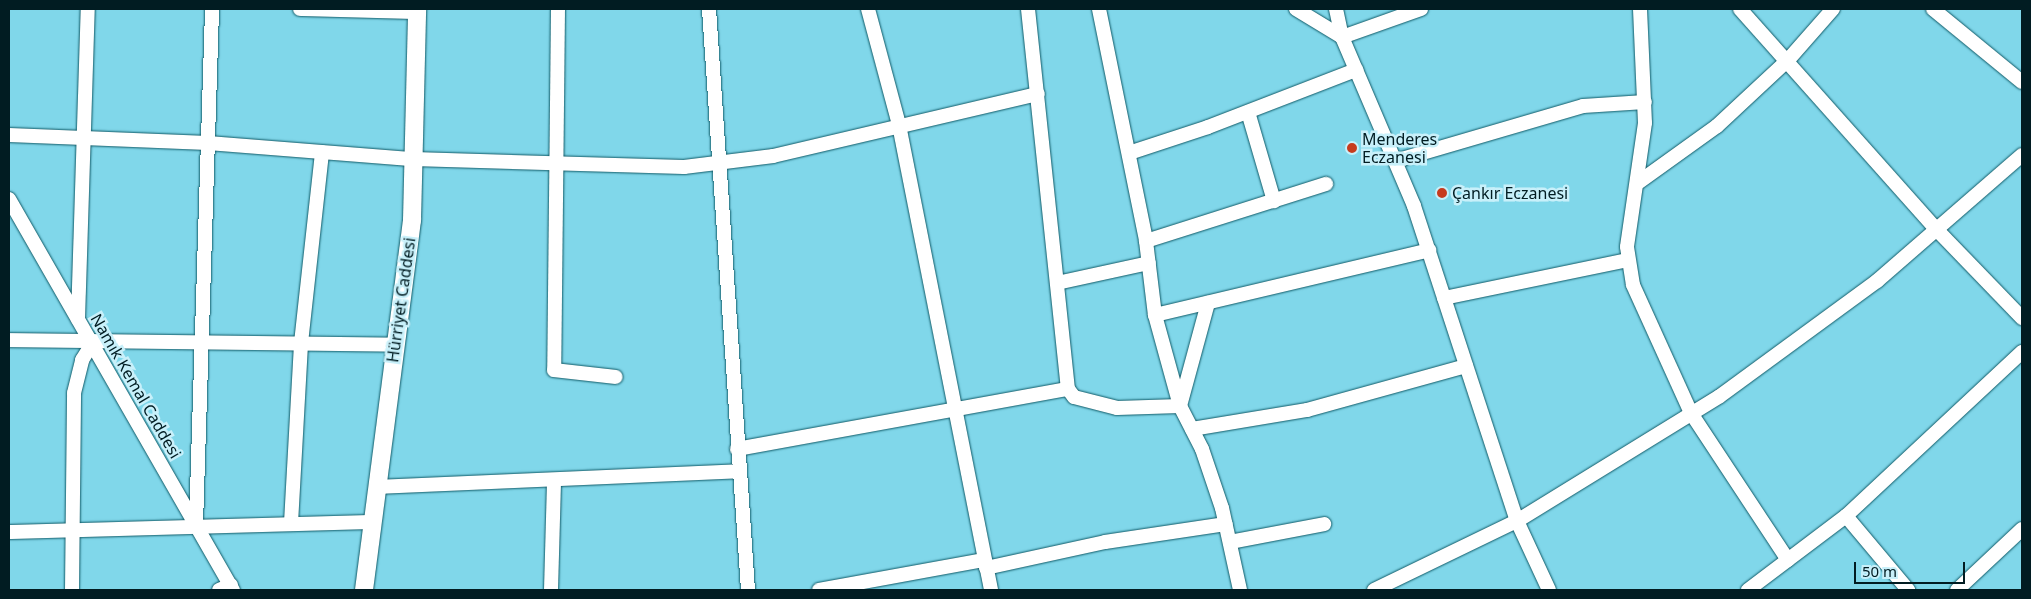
<!DOCTYPE html>
<html>
<head>
<meta charset="utf-8">
<style>
  body { margin:0 }
  #map { position:relative; width:2031px; height:599px; overflow:hidden; background:#80d7ea; font-family:"Noto Sans",sans-serif }
  div>[style] { position:absolute }
  .roads { filter:drop-shadow(0 0 1px #105a67) drop-shadow(0 0 1px #105a67) }
  .minor>* { height:14px; margin:-7px; padding:0 7px; transform-origin:7px; border-radius:7px; background:#fff }
  .tertiary>* { height:18px; margin:-9px; padding:0 9px; transform-origin:9px; border-radius:9px; background:#fff }
  .dots>* { width:14px; height:14px; translate:-50% -50%; box-sizing:border-box; border:2px solid #c8f0fa; border-radius:50% }
  span { translate:-50% -50%; white-space:nowrap; text-align:center; line-height:1.15; -webkit-text-stroke:5px #c8f0fa; paint-order:stroke }
  .poi-label { font-size:16px; color:#011c22 }
  .left { translate:0 -50%; text-align:left }
  .street-label { font-size:16px; color:#011c22 }
  .frame { position:absolute; inset:0; border:10px solid #011c22; pointer-events:none }
  .scale { position:absolute; left:1854px; top:562px; width:111px; height:22px; box-sizing:border-box; border:2px solid #011c22; border-top:0; padding-left:6px; font-size:15px; line-height:18px; white-space:nowrap; color:#011c22; -webkit-text-stroke:4px #c8f0fa; paint-order:stroke }
</style>
</head>
<body>
<div id="map">
  <div class="roads">
    <div class="minor">
      <div style="left:300px;top:9px;width:117px;rotate:1.5deg"></div>
      <div style="left:558px;top:9px;width:361px;rotate:90.6deg"></div>
      <div style="left:554px;top:370px;width:62px;rotate:6.4deg"></div>
      <div style="left:709px;top:9px;width:582px;rotate:86.16deg"></div>
      <div style="left:868px;top:9px;width:120px;rotate:75deg"></div>
      <div style="left:899px;top:125px;width:474px;rotate:78.8deg"></div>
      <div style="left:1028px;top:9px;width:382px;rotate:84deg"></div>
      <div style="left:1068px;top:389px;width:10px;rotate:53deg"></div>
      <div style="left:1074px;top:397px;width:44px;rotate:14.3deg"></div>
      <div style="left:1117px;top:408px;width:63px;rotate:-1.8deg"></div>
      <div style="left:1180px;top:406px;width:48px;rotate:62.9deg"></div>
      <div style="left:1202px;top:449px;width:62px;rotate:71.3deg"></div>
      <div style="left:1222px;top:508px;width:84px;rotate:77.6deg"></div>
      <div style="left:1099px;top:9px;width:237px;rotate:78.5deg"></div>
      <div style="left:1146px;top:241px;width:75px;rotate:83.1deg"></div>
      <div style="left:1155px;top:315px;width:94px;rotate:74.6deg"></div>
      <div style="left:1296px;top:9px;width:54px;rotate:31.3deg"></div>
      <div style="left:1342px;top:37px;width:84px;rotate:-19.5deg"></div>
      <div style="left:1336px;top:9px;width:29px;rotate:78deg"></div>
      <div style="left:1342px;top:37px;width:184px;rotate:66.9deg"></div>
      <div style="left:1414px;top:206px;width:331px;rotate:71.9deg"></div>
      <div style="left:1517px;top:521px;width:76px;rotate:65.1deg"></div>
      <div style="left:1640px;top:9px;width:114px;rotate:87.5deg"></div>
      <div style="left:1645px;top:123px;width:125px;rotate:98.3deg"></div>
      <div style="left:1627px;top:247px;width:38px;rotate:81deg"></div>
      <div style="left:1633px;top:285px;width:141px;rotate:65.6deg"></div>
      <div style="left:1691px;top:413px;width:176px;rotate:56.6deg"></div>
      <div style="left:1740px;top:9px;width:295px;rotate:48.3deg"></div>
      <div style="left:1936px;top:229px;width:124px;rotate:46deg"></div>
      <div style="left:1933px;top:9px;width:115px;rotate:39.4deg"></div>
      <div style="left:1248px;top:112px;width:93px;rotate:73.7deg"></div>
      <div style="left:9px;top:135px;width:199px;rotate:2.3deg"></div>
      <div style="left:208px;top:143px;width:206px;rotate:4.5deg"></div>
      <div style="left:413px;top:159px;width:271px;rotate:1.7deg"></div>
      <div style="left:684px;top:167px;width:90px;rotate:-7deg"></div>
      <div style="left:773px;top:156px;width:272px;rotate:-13.2deg"></div>
      <div style="left:1129px;top:153px;width:83px;rotate:-18.2deg"></div>
      <div style="left:1208px;top:127px;width:159px;rotate:-21.1deg"></div>
      <div style="left:1395px;top:161px;width:196px;rotate:-16.3deg"></div>
      <div style="left:1583px;top:106px;width:62px;rotate:-3.7deg"></div>
      <div style="left:1639px;top:182px;width:96px;rotate:-35.7deg"></div>
      <div style="left:1717px;top:126px;width:97px;rotate:-42.9deg"></div>
      <div style="left:1788px;top:60px;width:68px;rotate:-48.6deg"></div>
      <div style="left:9px;top:199px;width:451px;rotate:60.2deg"></div>
      <div style="left:1146px;top:241px;width:189px;rotate:-17.6deg"></div>
      <div style="left:1057px;top:283px;width:94px;rotate:-12.3deg"></div>
      <div style="left:1444px;top:298px;width:187px;rotate:-11.7deg"></div>
      <div style="left:1155px;top:315px;width:282px;rotate:-13.3deg"></div>
      <div style="left:78px;top:319px;width:310px;rotate:-88.2deg"></div>
      <div style="left:9px;top:340px;width:386px;rotate:0.7deg"></div>
      <div style="left:1180px;top:406px;width:107px;rotate:-74.8deg"></div>
      <div style="left:1192px;top:429px;width:117px;rotate:-9.4deg"></div>
      <div style="left:1307px;top:410px;width:165px;rotate:-15.5deg"></div>
      <div style="left:737px;top:449px;width:336px;rotate:-10.3deg"></div>
      <div style="left:377px;top:487px;width:361px;rotate:-2.5deg"></div>
      <div style="left:1846px;top:516px;width:97px;rotate:50deg"></div>
      <div style="left:291px;top:523px;width:180px;rotate:-86.8deg"></div>
      <div style="left:301px;top:343px;width:192px;rotate:-83.7deg"></div>
      <div style="left:196px;top:525px;width:516px;rotate:-88.22deg"></div>
      <div style="left:9px;top:532px;width:363px;rotate:-1.6deg"></div>
      <div style="left:1230px;top:542px;width:96px;rotate:-10.8deg"></div>
      <div style="left:986px;top:568px;width:122px;rotate:-12.3deg"></div>
      <div style="left:1105px;top:542px;width:122px;rotate:-8.5deg"></div>
      <div style="left:72px;top:590px;width:197px;rotate:-89.4deg"></div>
      <div style="left:74px;top:393px;width:34px;rotate:-76deg"></div>
      <div style="left:82px;top:360px;width:19px;rotate:-58deg"></div>
      <div style="left:219px;top:590px;width:13px;rotate:-23deg"></div>
      <div style="left:551px;top:590px;width:110px;rotate:-88.4deg"></div>
      <div style="left:819px;top:590px;width:168px;rotate:-10.3deg"></div>
      <div style="left:1374px;top:590px;width:159px;rotate:-25.8deg"></div>
      <div style="left:1517px;top:521px;width:238px;rotate:-31.6deg"></div>
      <div style="left:1720px;top:396px;width:195px;rotate:-36.2deg"></div>
      <div style="left:1877px;top:281px;width:192px;rotate:-41deg"></div>
      <div style="left:1748px;top:590px;width:123px;rotate:-37.1deg"></div>
      <div style="left:1846px;top:516px;width:241px;rotate:-43deg"></div>
      <div style="left:1957px;top:590px;width:89px;rotate:-43.2deg"></div>
    </div>
    <div class="tertiary">
      <div style="left:364px;top:590px;width:373px;rotate:-82.6deg"></div>
      <div style="left:412px;top:220px;width:211px;rotate:-88.6deg"></div>
    </div>
  </div>
  <div class="dots">
    <div style="left:1352px;top:148px;background:#c63b1e"></div>
    <div style="left:1442px;top:193px;background:#c63b1e"></div>
  </div>
  <div class="poi-label">
    <span class="left" style="left:1362px;top:148px">Menderes<br>Eczanesi</span>
    <span class="left" style="left:1452px;top:193px">Çankır Eczanesi</span>
  </div>
  <div class="street-label">
    <span style="left:401px;top:300px;rotate:-82deg">Hürriyet Caddesi</span>
    <span style="left:136px;top:386px;rotate:60deg">Namık Kemal Caddesi</span>
  </div>
  <div class="frame"></div>
  <div class="scale">50 m</div>
</div>
</body>
</html>
